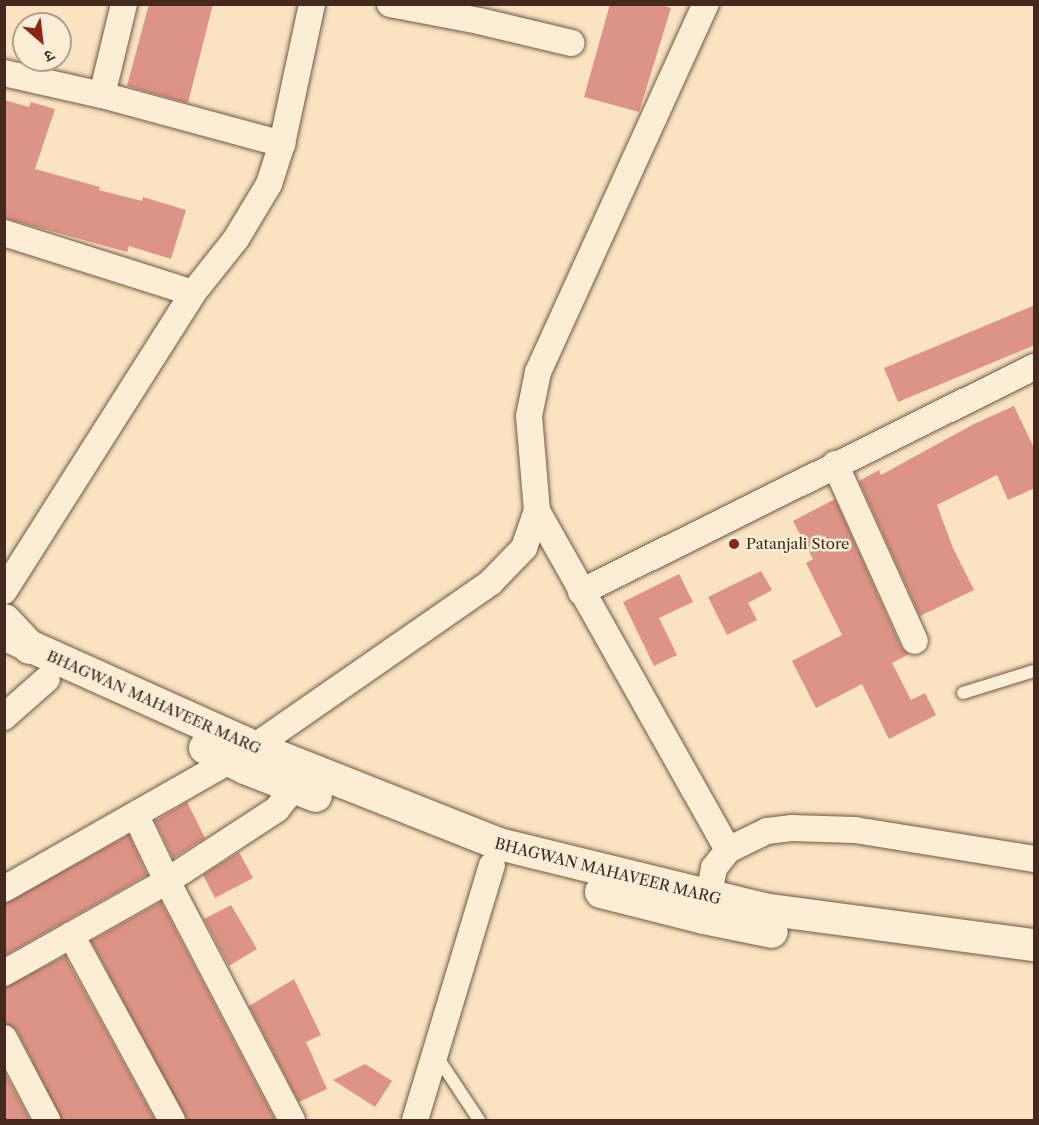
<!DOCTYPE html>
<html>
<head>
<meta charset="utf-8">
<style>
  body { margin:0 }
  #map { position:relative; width:1039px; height:1125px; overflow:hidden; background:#f9e3c0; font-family:"Libre Caslon Text","Noto Serif Devanagari",serif }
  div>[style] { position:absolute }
  .building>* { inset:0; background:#dd9486 }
  .roads { filter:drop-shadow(0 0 2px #715846) drop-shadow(0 0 2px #715846) }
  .service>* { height:12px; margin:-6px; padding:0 6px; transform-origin:6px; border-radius:6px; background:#fbedd6 }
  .minor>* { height:26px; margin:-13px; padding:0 13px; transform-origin:13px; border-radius:13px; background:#fbedd6 }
  .tertiary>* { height:32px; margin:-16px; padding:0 16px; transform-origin:16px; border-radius:16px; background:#fbedd6 }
  .secondary>* { height:33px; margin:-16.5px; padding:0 16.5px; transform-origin:16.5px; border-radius:16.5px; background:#fbedd6 }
  .dots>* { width:16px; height:16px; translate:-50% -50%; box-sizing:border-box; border:3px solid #fbedd6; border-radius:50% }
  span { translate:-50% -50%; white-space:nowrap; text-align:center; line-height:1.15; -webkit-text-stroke:5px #fbedd6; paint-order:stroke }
  .poi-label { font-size:15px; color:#442a1d }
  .left { translate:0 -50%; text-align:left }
  .street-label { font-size:15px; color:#442a1d }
  .frame { position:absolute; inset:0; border:6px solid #442a1d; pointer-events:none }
  .north { position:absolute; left:12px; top:12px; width:60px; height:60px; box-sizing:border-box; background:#fbedd6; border:2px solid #b29f8c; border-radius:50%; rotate:152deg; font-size:16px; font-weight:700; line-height:24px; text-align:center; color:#442a1d }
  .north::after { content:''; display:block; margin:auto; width:21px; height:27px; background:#8f2418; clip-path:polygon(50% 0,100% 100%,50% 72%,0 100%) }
</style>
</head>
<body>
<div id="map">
  <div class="building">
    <div style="clip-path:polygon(149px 4px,213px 4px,188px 103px,127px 86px)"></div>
    <div style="clip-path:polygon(610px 4px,658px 4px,671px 8px,639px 112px,584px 97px)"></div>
    <div style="clip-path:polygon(4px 100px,29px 107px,31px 102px,55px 109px,35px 169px,100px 187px,99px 190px,142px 201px,143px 197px,186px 210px,171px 259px,129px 246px,127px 252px,4px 218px)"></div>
    <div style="clip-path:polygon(1035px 305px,1035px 345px,898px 402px,884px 368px)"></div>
    <div style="clip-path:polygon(1014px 406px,1035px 450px,1035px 488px,1008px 500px,997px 475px,937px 505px,953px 548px,974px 590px,920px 616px,859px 481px,879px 470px,881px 475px,974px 424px)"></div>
    <div style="clip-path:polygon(835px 499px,901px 647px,909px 654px,892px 663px,911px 700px,925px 693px,936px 715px,889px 739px,862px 684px,816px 708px,792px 661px,842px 635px,806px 563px,813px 559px,793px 521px)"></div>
    <div style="clip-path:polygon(761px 571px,772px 590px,748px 603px,757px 620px,727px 635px,708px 597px)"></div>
    <div style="clip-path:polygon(679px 574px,693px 602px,659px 618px,677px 655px,654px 666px,623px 602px)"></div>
    <div style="clip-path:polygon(187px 802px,205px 838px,173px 858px,155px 821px)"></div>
    <div style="clip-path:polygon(129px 835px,147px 875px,4px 956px,4px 904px)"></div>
    <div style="clip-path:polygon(239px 852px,253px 878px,215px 898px,203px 875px)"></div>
    <div style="clip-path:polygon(161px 902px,275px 1120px,187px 1120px,91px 941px)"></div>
    <div style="clip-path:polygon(231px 905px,257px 949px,229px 966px,204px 919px)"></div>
    <div style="clip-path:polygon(65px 956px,155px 1120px,62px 1120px,17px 1031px,4px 1023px,4px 988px)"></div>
    <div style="clip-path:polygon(294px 979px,321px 1035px,306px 1042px,327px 1089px,299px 1102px,249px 1006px)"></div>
    <div style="clip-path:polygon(365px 1064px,392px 1081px,375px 1107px,333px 1080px)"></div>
    <div style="clip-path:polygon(4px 1071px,30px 1120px,4px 1120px)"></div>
  </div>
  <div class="roads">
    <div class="service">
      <div style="left:963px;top:693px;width:74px;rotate:-17.2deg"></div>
      <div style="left:436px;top:1055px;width:78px;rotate:56.5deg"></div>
    </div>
    <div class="minor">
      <div style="left:390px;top:4px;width:91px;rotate:10.8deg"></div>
      <div style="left:479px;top:21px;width:95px;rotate:13.4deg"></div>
      <div style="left:4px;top:73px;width:100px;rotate:12.7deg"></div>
      <div style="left:102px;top:95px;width:187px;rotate:15.2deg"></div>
      <div style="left:102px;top:95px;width:94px;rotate:-76.4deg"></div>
      <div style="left:4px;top:233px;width:198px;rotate:17.6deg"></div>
      <div style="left:835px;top:464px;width:194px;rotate:65.7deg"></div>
      <div style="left:537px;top:511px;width:389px;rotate:60.6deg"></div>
      <div style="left:4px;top:591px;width:353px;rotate:-57.6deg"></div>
      <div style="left:193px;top:293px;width:69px;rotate:-51.5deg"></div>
      <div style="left:236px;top:239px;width:64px;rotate:-59deg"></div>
      <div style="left:269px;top:184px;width:42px;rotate:-72deg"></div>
      <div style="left:282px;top:144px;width:143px;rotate:-77.9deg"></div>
      <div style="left:581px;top:592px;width:506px;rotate:-26.41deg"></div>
      <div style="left:4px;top:717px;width:57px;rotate:-41.5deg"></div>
      <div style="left:136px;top:816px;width:72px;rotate:64.5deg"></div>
      <div style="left:167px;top:881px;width:270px;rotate:62.4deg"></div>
      <div style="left:4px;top:889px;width:288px;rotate:-29.6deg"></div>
      <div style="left:254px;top:747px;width:289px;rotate:-34.8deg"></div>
      <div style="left:491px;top:582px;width:47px;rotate:-45.9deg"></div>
      <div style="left:524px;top:548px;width:39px;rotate:-71deg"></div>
      <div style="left:537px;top:511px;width:95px;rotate:-94.8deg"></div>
      <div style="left:529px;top:416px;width:45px;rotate:-78.4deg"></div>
      <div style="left:538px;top:372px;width:405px;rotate:-65.5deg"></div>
      <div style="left:705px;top:914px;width:47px;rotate:-78.9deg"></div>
      <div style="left:714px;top:868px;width:23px;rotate:-52deg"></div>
      <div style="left:728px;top:850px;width:43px;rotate:-26deg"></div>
      <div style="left:767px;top:831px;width:24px;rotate:-7deg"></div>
      <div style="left:791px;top:828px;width:64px;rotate:1.8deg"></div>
      <div style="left:855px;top:830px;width:181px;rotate:9.2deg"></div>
      <div style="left:71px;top:935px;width:211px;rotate:61.4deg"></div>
      <div style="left:4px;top:973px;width:187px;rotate:-29.4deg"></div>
      <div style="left:167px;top:881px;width:131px;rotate:-33.2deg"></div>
      <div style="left:277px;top:809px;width:28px;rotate:-52deg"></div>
      <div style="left:4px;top:1038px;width:93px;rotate:62.3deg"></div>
      <div style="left:415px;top:1120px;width:266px;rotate:-73.2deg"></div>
    </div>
    <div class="tertiary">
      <div style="left:5px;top:635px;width:273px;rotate:24.2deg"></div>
      <div style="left:254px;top:747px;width:264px;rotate:21.6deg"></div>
      <div style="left:499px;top:844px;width:272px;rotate:13.8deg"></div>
      <div style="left:763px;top:909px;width:273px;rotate:7.6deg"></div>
      <div style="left:205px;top:748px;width:45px;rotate:26.6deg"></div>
      <div style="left:245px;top:768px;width:76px;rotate:21.5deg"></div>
      <div style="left:601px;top:892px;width:106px;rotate:14.2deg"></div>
      <div style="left:704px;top:918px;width:69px;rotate:11.6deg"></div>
    </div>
    <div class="secondary">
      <div style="left:4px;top:620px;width:37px;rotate:47deg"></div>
    </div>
  </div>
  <div class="dots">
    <div style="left:734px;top:544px;background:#8f2418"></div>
  </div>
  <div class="poi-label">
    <span class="left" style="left:746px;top:544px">Patanjali Store</span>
  </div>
  <div class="street-label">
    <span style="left:154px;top:702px;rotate:24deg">BHAGWAN MAHAVEER MARG</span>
    <span style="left:608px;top:871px;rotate:14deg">BHAGWAN MAHAVEER MARG</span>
  </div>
  <div class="frame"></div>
  <div class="north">उ</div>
</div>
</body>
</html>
